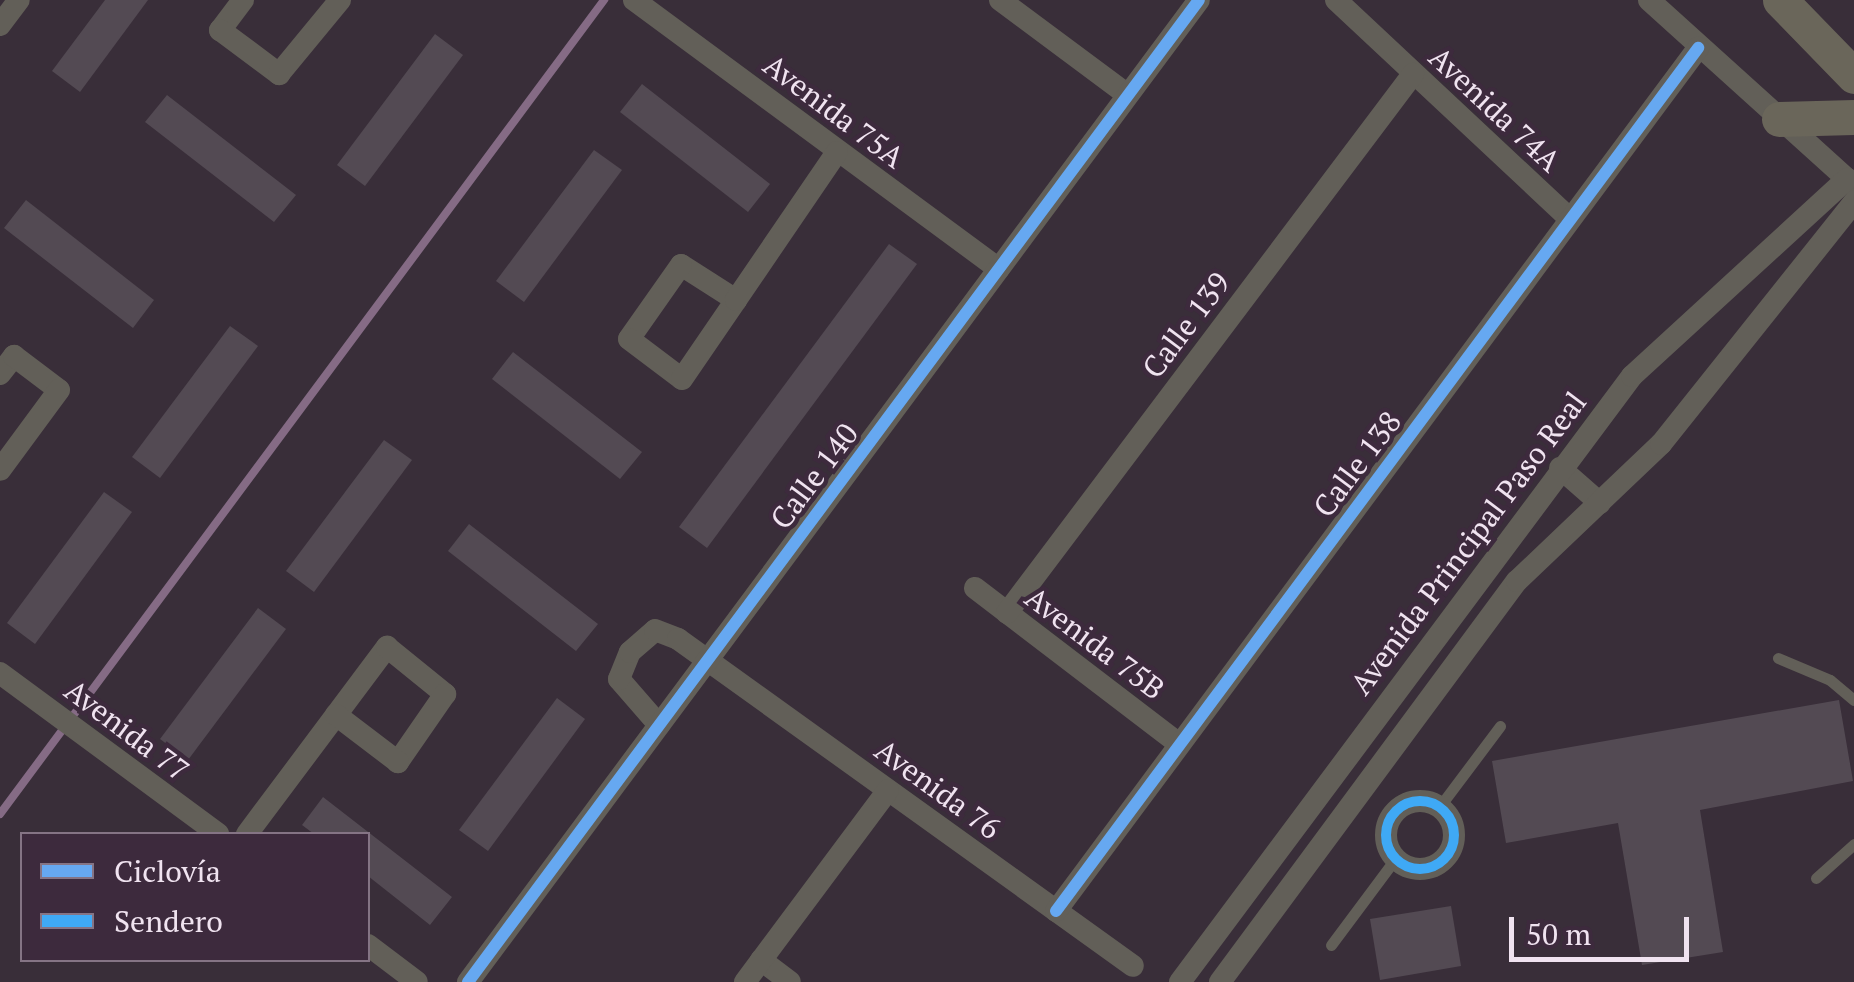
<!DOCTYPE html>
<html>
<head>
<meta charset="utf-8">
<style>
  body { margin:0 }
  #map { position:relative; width:1854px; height:982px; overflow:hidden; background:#392e39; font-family:"PT Serif",serif }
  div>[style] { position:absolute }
  .stream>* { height:8px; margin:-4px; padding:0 4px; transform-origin:4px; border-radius:4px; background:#856b85 }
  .building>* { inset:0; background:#534a53 }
  .lane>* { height:11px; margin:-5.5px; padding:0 5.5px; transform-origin:5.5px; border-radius:5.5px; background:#625f58 }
  .street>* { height:22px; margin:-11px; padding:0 11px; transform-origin:11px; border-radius:11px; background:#625f58 }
  .street>.ring { margin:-11px; padding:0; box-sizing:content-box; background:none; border:22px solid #625f58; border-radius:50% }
  .primary>* { height:35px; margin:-17.5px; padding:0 17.5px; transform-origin:17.5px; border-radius:17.5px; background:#6a665a }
  .quiet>* { height:10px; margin-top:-5px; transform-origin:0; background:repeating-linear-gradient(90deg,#3fa9f5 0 20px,transparent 0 30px) }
  .quiet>.ring { margin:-5px; padding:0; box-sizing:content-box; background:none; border:10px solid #3fa9f5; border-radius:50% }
  .cycleway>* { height:12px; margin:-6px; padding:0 6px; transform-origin:6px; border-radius:6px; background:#66a8f1 }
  span { translate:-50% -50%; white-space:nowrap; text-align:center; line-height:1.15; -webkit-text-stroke:9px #3d2a3d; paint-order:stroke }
  .street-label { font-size:30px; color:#f0e3f0 }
  .legend { position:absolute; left:20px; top:832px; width:350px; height:130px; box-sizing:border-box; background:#3d2a3d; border:2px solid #857485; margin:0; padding:12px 18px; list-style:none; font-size:30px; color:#f0e3f0 }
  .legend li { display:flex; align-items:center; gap:20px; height:50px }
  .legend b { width:50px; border:2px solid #857485 }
  .scale { position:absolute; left:1509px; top:917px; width:180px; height:45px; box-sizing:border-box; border:5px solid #f0e3f0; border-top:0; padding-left:12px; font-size:30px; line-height:35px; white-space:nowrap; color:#f0e3f0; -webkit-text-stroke:8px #3d2a3d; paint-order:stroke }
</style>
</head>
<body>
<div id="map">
  <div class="stream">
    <div style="left:0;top:814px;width:1014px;rotate:-53.42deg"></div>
  </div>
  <div class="building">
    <div style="clip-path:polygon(105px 0,148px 0,80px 92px,52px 71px)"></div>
    <div style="clip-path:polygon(435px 34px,463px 55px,365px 186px,337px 165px)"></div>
    <div style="clip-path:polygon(642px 84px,770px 184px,748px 212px,620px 112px)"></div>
    <div style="clip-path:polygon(167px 95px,296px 195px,274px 222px,145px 122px)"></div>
    <div style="clip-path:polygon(594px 150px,622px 170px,524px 302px,496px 281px)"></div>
    <div style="clip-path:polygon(26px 200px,154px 300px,133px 328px,4px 228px)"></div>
    <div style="clip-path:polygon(889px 244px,917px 264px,707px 548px,679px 527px)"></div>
    <div style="clip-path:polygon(230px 326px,258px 346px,160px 478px,132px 457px)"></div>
    <div style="clip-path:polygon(513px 352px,642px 452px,620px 479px,492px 379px)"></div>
    <div style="clip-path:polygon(384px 440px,412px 460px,314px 592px,286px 571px)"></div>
    <div style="clip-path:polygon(104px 492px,132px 512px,35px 644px,7px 623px)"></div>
    <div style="clip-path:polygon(469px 524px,598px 624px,576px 651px,448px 551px)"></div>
    <div style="clip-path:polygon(258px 608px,286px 629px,188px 760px,160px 739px)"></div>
    <div style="clip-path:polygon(557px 698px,585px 719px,488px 851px,459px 830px)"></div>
    <div style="clip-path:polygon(1839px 700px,1853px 781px,1700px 810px,1723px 952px,1642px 965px,1618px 823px,1506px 843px,1492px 761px)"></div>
    <div style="clip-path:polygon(323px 797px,452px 897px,430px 925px,368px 876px,368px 834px,314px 834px,302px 825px)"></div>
    <div style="clip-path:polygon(1451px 906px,1461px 966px,1380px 980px,1370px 919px)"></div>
  </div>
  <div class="lane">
    <div style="left:1778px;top:658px;width:56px;rotate:22.9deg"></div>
    <div style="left:1830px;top:680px;width:31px;rotate:40deg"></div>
    <div style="left:1440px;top:806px;width:100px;rotate:-53.1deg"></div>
    <div style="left:1816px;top:878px;width:51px;rotate:-41.8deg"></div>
    <div style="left:1331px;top:945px;width:107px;rotate:-53.3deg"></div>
  </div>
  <div class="street">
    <div style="left:243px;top:0;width:38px;rotate:127deg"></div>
    <div style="left:220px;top:30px;width:74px;rotate:36.7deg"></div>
    <div style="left:279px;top:74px;width:96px;rotate:-50.5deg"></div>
    <div style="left:634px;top:0;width:453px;rotate:36.4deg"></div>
    <div style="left:1000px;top:0;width:159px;rotate:36.6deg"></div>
    <div style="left:1336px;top:0;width:320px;rotate:43.1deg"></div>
    <div style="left:1649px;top:0;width:276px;rotate:42.1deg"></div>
    <div style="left:0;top:25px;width:31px;rotate:-53deg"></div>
    <div style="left:736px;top:300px;width:65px;rotate:-147.5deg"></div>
    <div style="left:681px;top:265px;width:90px;rotate:125.1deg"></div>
    <div style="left:629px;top:339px;width:66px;rotate:37deg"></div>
    <div style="left:682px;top:379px;width:96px;rotate:-55.6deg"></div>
    <div style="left:736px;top:300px;width:179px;rotate:-55.7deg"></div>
    <div style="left:0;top:374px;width:23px;rotate:-52deg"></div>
    <div style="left:14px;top:356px;width:56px;rotate:37.1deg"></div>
    <div style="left:59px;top:390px;width:99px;rotate:126.4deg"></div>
    <div style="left:1560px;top:468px;width:53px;rotate:41.2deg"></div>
    <div style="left:975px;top:588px;width:257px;rotate:37.4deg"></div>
    <div style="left:1007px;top:613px;width:675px;rotate:-53.01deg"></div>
    <div style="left:0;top:673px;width:271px;rotate:36.4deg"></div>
    <div style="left:659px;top:725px;width:61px;rotate:-131deg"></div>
    <div style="left:619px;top:679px;width:29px;rotate:-68deg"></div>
    <div style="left:630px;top:652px;width:33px;rotate:-41deg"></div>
    <div style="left:655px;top:630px;width:25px;rotate:21deg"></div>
    <div style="left:678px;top:639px;width:560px;rotate:35.7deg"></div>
    <div class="ring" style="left:1386px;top:801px;width:46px;height:46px"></div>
    <div style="left:247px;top:834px;width:234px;rotate:-53.2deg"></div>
    <div style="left:387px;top:647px;width:75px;rotate:39deg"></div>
    <div style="left:445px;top:694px;width:83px;rotate:124.7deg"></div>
    <div style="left:398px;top:762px;width:78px;rotate:-142.8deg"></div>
    <div style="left:1056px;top:911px;width:1076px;rotate:-53.35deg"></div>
    <div style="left:368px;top:945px;width:61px;rotate:37.1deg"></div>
    <div style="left:761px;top:960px;width:36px;rotate:37deg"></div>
    <div style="left:468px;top:982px;width:1224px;rotate:-53.34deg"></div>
    <div style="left:745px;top:982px;width:239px;rotate:-53.3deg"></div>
    <div style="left:1180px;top:982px;width:756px;rotate:-53.28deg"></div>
    <div style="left:1632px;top:376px;width:292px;rotate:-42.5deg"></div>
    <div style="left:1220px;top:982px;width:499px;rotate:-53.5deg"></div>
    <div style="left:1517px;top:581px;width:199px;rotate:-43.6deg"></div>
    <div style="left:1661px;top:444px;width:310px;rotate:-51.4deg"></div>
  </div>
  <div class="primary">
    <div style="left:1780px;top:0;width:106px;rotate:45.8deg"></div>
    <div style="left:1779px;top:119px;width:75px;rotate:-1.5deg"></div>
  </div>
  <div class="quiet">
    <div class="ring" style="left:1386px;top:801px;width:58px;height:58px"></div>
  </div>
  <div class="cycleway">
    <div style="left:1056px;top:911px;width:1076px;rotate:-53.35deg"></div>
    <div style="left:468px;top:982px;width:1224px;rotate:-53.34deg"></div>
  </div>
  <div class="street-label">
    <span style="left:1495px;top:109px;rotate:43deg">Avenida 74A</span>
    <span style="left:834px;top:111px;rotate:37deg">Avenida 75A</span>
    <span style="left:1186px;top:325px;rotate:-53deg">Calle 139</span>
    <span style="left:1357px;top:464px;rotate:-53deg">Calle 138</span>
    <span style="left:814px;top:476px;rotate:-53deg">Calle 140</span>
    <span style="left:1468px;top:543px;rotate:-53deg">Avenida Principal Paso Real</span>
    <span style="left:1095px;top:643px;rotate:37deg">Avenida 75B</span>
    <span style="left:127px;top:730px;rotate:37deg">Avenida 77</span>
    <span style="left:938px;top:789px;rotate:36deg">Avenida 76</span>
  </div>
  <ul class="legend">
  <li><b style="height:12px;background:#66a8f1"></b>Ciclovía</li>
  <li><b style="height:12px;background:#3fa9f5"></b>Sendero</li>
  </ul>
  <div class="scale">50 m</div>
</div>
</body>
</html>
